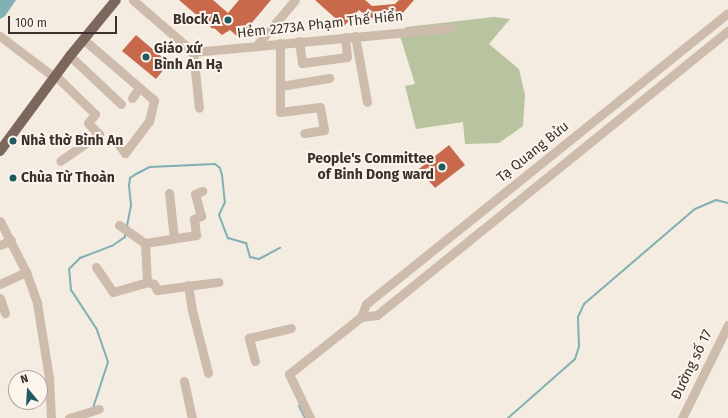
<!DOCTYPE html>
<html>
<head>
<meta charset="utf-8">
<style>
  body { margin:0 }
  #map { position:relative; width:728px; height:418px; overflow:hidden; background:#f4ebe1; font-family:"Fira Sans",sans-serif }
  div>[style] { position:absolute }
  .green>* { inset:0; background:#b8c4a0 }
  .water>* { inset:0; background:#7fb0b2 }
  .stream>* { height:2px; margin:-1px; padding:0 1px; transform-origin:1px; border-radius:1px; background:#7fb0b2 }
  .building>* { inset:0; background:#c8694b }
  .minor>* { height:9px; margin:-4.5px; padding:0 4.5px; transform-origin:4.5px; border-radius:4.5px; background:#cdbbac }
  .major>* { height:10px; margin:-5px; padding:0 5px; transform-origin:5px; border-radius:5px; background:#7d675c }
  .dots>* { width:11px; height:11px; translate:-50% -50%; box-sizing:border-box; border:2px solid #fbf5ee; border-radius:50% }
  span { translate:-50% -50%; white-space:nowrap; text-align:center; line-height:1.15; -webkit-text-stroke:4px #fbf5ee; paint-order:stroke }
  .poi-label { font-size:14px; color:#3b302b; font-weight:700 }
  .right { translate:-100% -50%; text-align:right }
  .left { translate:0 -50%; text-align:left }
  .street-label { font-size:14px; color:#3b302b }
  .north { position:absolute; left:8px; top:370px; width:40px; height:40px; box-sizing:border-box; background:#fbf5ee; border:1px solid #aea6a0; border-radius:50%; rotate:342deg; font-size:11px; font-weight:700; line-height:16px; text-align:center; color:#3b302b }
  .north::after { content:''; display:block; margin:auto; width:14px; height:18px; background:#1f5a5e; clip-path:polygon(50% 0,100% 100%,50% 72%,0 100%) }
  .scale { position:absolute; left:8px; top:16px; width:109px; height:18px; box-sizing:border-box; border:2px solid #3b302b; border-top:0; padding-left:5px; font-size:12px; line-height:14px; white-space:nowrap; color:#3b302b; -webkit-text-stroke:3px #fbf5ee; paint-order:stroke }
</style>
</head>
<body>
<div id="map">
  <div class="green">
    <div style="clip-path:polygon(494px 17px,510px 19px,489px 44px,519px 69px,525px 95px,523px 126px,499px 143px,465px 144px,463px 122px,416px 129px,405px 86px,415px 84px,400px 36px,406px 27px)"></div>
  </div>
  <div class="water">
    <div style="clip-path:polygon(0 0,16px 0,5px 16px,0 19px)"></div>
  </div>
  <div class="stream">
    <div style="left:127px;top:226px;width:21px;rotate:-79deg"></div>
    <div style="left:131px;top:205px;width:19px;rotate:-96deg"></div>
    <div style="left:129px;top:186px;width:8px;rotate:-83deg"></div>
    <div style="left:130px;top:178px;width:7px;rotate:-34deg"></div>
    <div style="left:136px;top:174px;width:16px;rotate:-27deg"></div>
    <div style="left:150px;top:167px;width:65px;rotate:-2.6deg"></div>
    <div style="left:215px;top:164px;width:6px;rotate:39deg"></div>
    <div style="left:220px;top:168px;width:7px;rotate:74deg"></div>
    <div style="left:222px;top:175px;width:27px;rotate:84deg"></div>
    <div style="left:225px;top:202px;width:14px;rotate:115deg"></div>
    <div style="left:219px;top:215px;width:25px;rotate:69deg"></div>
    <div style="left:228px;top:238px;width:19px;rotate:16deg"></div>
    <div style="left:246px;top:243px;width:15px;rotate:74deg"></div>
    <div style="left:250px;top:257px;width:9px;rotate:13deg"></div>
    <div style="left:259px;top:259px;width:24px;rotate:-28deg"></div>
    <div style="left:299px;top:406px;width:13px;rotate:63deg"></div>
    <div style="left:93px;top:408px;width:48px;rotate:-71.9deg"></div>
    <div style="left:108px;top:362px;width:36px;rotate:-109deg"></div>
    <div style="left:96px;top:328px;width:45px;rotate:-123.3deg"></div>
    <div style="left:71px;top:290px;width:21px;rotate:-95deg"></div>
    <div style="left:69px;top:269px;width:16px;rotate:-45deg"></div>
    <div style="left:80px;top:258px;width:34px;rotate:-21deg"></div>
    <div style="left:112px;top:246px;width:16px;rotate:-35deg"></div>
    <div style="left:125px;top:237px;width:4px;rotate:-90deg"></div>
    <div style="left:508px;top:418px;width:89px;rotate:-41.4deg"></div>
    <div style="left:575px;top:359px;width:13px;rotate:-72deg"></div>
    <div style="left:579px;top:347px;width:30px;rotate:-92deg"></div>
    <div style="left:578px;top:317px;width:14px;rotate:-65deg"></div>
    <div style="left:584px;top:304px;width:146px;rotate:-40.6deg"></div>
    <div style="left:695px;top:209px;width:23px;rotate:-23deg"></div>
    <div style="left:716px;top:200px;width:12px;rotate:14deg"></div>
  </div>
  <div class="building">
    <div style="clip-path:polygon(179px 0,213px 0,228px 13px,239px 0,271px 0,239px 38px,230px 30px,222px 35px,214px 28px,213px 29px)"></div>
    <div style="clip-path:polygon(315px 0,365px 0,372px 6px,395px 4px,399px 0,414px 0,401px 15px,369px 18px,359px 10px,344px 26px)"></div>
    <div style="clip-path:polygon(136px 35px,169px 63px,156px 79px,122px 51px)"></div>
    <div style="clip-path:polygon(449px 145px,465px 165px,435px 188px,419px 169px)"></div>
  </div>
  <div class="minor">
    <div style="left:133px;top:0;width:79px;rotate:40.9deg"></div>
    <div style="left:193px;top:52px;width:56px;rotate:83.9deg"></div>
    <div style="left:0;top:36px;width:68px;rotate:37.2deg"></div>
    <div style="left:355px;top:36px;width:67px;rotate:79.7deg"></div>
    <div style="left:83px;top:39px;width:94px;rotate:40.7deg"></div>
    <div style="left:154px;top:100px;width:22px;rotate:103deg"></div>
    <div style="left:149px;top:121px;width:40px;rotate:127deg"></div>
    <div style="left:125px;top:153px;width:14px;rotate:-126deg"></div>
    <div style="left:299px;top:41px;width:22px;rotate:82deg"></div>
    <div style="left:302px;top:63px;width:45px;rotate:-7.6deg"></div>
    <div style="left:347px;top:57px;width:20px;rotate:-96deg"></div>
    <div style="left:280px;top:43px;width:69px;rotate:90deg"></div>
    <div style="left:280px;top:112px;width:40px;rotate:-7.1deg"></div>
    <div style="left:320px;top:107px;width:23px;rotate:80deg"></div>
    <div style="left:324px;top:130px;width:20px;rotate:171deg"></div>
    <div style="left:256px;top:46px;width:60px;rotate:-49.7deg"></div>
    <div style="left:193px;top:52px;width:259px;rotate:-5.3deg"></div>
    <div style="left:70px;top:56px;width:70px;rotate:43.3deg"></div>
    <div style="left:55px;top:75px;width:56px;rotate:44.3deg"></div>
    <div style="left:95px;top:114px;width:11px;rotate:128deg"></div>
    <div style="left:88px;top:123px;width:16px;rotate:45deg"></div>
    <div style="left:99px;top:134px;width:47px;rotate:145.3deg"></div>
    <div style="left:281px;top:86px;width:49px;rotate:-9.5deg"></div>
    <div style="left:132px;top:98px;width:12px;rotate:-55deg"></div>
    <div style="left:169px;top:193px;width:45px;rotate:83.7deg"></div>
    <div style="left:0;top:221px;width:57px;rotate:63deg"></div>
    <div style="left:26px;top:272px;width:33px;rotate:70deg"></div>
    <div style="left:37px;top:303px;width:76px;rotate:80.9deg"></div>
    <div style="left:49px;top:378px;width:40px;rotate:87.1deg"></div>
    <div style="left:119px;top:225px;width:32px;rotate:35deg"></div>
    <div style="left:0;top:245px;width:12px;rotate:-24deg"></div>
    <div style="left:96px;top:267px;width:30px;rotate:56deg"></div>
    <div style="left:113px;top:292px;width:35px;rotate:-16deg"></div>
    <div style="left:147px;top:282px;width:39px;rotate:-93deg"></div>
    <div style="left:145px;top:243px;width:52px;rotate:-8.9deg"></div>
    <div style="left:196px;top:235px;width:16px;rotate:-97deg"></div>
    <div style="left:194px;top:219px;width:8px;rotate:-23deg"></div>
    <div style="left:201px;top:216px;width:23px;rotate:-105deg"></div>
    <div style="left:195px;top:194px;width:8px;rotate:-23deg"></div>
    <div style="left:147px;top:282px;width:7px;rotate:16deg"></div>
    <div style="left:154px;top:284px;width:7px;rotate:63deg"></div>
    <div style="left:157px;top:290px;width:62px;rotate:-7.5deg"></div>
    <div style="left:0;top:284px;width:29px;rotate:-25deg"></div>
    <div style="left:188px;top:285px;width:25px;rotate:81deg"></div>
    <div style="left:192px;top:310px;width:65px;rotate:75.7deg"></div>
    <div style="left:0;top:298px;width:16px;rotate:72deg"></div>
    <div style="left:361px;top:317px;width:14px;rotate:-69deg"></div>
    <div style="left:366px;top:304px;width:464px;rotate:-38.8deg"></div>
    <div style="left:255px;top:361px;width:24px;rotate:-105deg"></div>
    <div style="left:249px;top:338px;width:43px;rotate:-13.4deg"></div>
    <div style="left:184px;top:381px;width:38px;rotate:78deg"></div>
    <div style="left:69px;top:418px;width:31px;rotate:-17deg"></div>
    <div style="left:310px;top:418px;width:49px;rotate:-115.5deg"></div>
    <div style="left:289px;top:374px;width:92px;rotate:-38.4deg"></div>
    <div style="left:361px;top:317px;width:16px;rotate:-7deg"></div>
    <div style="left:377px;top:315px;width:452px;rotate:-39deg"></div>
    <div style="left:682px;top:418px;width:104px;rotate:-63.7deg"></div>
  </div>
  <div class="major">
    <div style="left:0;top:151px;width:118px;rotate:-53.6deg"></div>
    <div style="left:70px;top:56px;width:72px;rotate:-50.6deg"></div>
  </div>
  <div class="dots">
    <div style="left:228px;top:20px;background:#1f5a5e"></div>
    <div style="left:146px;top:57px;background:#1f5a5e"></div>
    <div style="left:13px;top:141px;background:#1f5a5e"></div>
    <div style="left:442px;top:167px;background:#1f5a5e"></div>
    <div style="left:13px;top:178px;background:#1f5a5e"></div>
  </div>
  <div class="poi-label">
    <span class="right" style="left:220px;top:20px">Block A</span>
    <span class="left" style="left:154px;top:57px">Giáo xứ<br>Bình An Hạ</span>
    <span class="left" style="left:21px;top:141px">Nhà thờ Bình An</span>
    <span class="right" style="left:434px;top:167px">People's Committee<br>of Binh Dong ward</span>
    <span class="left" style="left:21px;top:178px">Chùa Từ Thoàn</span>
  </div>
  <div class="street-label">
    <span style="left:320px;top:25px;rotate:-6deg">Hẻm 2273A Phạm Thế Hiển</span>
    <span style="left:533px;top:152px;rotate:-39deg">Tạ Quang Bửu</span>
    <span style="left:692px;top:365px;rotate:-64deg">Đường số 17</span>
  </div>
  <div class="north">N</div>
  <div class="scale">100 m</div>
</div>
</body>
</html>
